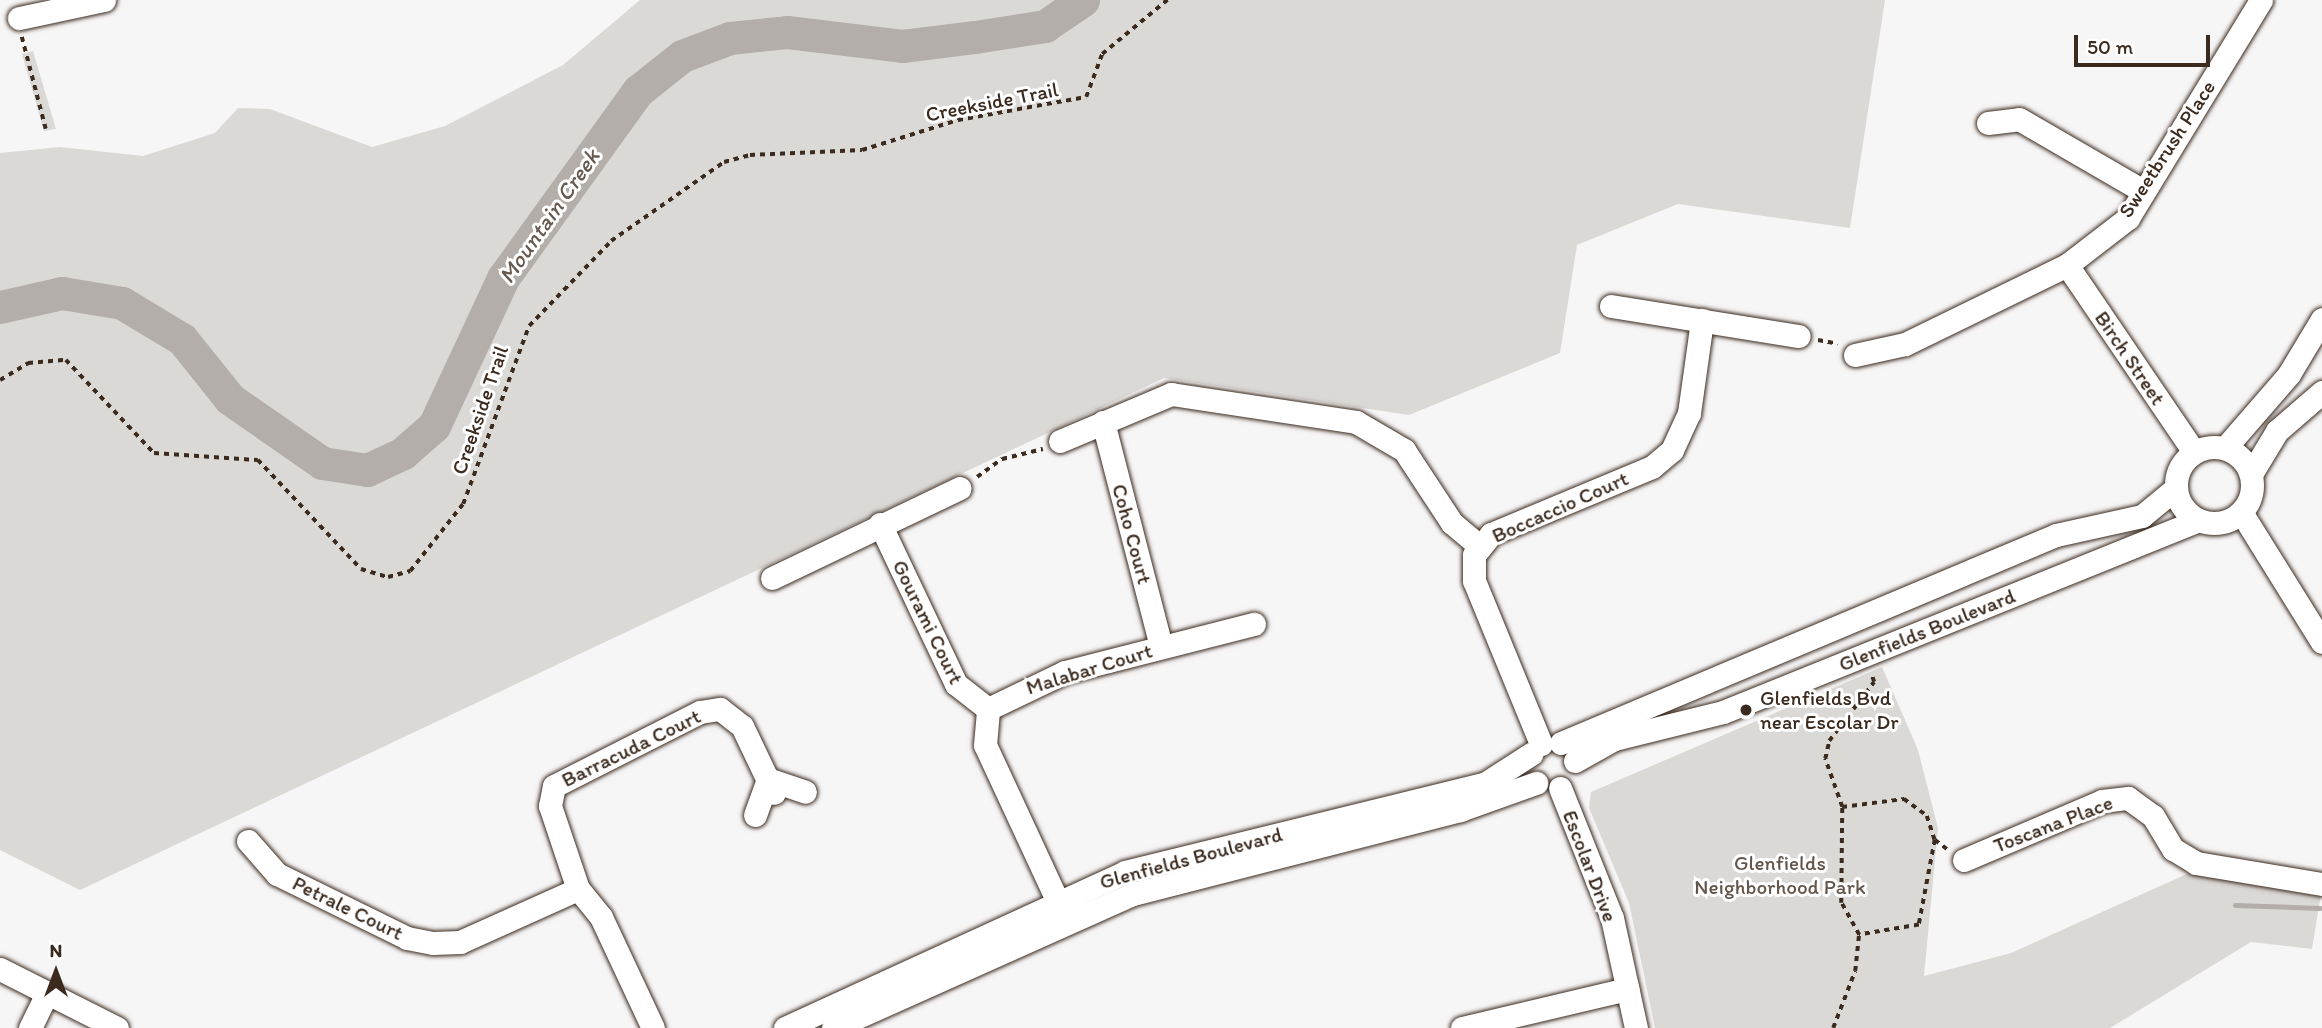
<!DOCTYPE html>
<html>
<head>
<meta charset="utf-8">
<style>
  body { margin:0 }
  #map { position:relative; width:2322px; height:1028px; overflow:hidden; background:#f7f6f6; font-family:Itim,sans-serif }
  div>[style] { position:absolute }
  .green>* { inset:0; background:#dbd9d6 }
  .stream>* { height:5px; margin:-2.5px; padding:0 2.5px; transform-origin:2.5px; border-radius:2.5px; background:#b4aeaa }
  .river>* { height:33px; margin:-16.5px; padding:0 16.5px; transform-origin:16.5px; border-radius:16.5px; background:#b4aeaa }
  .path>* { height:3.5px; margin-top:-1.75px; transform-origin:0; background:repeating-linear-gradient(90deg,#3b2a1e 0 5px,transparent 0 10px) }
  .roads { filter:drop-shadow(0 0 2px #3b2a1e) drop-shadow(0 0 2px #3b2a1e) }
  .minor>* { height:23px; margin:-11.5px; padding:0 11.5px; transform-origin:11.5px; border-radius:11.5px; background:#fff }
  .minor>.ring { margin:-11.5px; padding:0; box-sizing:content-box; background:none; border:23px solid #fff; border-radius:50% }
  .dots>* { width:19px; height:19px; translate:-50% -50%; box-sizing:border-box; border:4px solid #fff; border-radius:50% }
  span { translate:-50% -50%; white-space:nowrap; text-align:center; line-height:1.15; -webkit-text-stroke:6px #fff; paint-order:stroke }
  .street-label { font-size:21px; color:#3b2a1e }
  .poi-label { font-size:21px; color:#3b2a1e }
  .left { translate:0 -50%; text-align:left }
  .park-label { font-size:21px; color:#63564c }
  .water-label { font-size:23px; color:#65584f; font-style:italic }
  .north { position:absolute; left:21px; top:937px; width:70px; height:70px; -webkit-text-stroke:5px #fff; paint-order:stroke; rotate:0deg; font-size:19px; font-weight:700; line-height:28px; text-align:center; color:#3b2a1e }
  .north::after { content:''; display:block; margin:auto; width:24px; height:32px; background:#3b2a1e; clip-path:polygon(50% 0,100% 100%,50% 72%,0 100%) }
  .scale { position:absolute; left:2074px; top:35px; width:136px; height:32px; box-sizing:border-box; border:4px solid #3b2a1e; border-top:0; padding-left:9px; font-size:21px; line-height:24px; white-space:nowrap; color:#3b2a1e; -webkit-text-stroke:5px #fff; paint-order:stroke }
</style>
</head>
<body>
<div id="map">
  <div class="green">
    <div style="clip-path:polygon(640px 0,1885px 0,1850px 228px,1678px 204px,1577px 245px,1560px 353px,1409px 415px,1164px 378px,80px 890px,0 850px,0 153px,60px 147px,143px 156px,215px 133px,238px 108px,270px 109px,372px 147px,445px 126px,563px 65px)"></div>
    <div style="clip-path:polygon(33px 51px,56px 129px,44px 131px,22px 54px)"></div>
    <div style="clip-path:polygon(1882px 667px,1918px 750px,1938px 828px,1924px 976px,2011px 953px,2189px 873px,2321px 894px,2312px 949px,2251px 942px,2110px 1028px,1655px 1028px,1629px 903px,1589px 808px,1591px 792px)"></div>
  </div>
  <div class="stream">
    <div style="left:2235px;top:905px;width:85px;rotate:2deg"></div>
  </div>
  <div class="river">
    <div style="left:0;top:307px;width:64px;rotate:-12.7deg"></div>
    <div style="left:62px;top:293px;width:61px;rotate:9.5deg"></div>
    <div style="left:122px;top:303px;width:70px;rotate:31deg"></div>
    <div style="left:182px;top:339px;width:77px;rotate:51.3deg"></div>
    <div style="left:230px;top:399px;width:112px;rotate:34.8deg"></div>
    <div style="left:322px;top:463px;width:46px;rotate:8.8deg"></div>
    <div style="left:367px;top:470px;width:40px;rotate:-25deg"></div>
    <div style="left:403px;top:453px;width:41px;rotate:-41.1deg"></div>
    <div style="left:434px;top:426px;width:163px;rotate:-65deg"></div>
    <div style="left:503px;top:278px;width:231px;rotate:-54.2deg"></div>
    <div style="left:638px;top:91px;width:56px;rotate:-38.5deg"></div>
    <div style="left:682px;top:56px;width:51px;rotate:-20.6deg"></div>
    <div style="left:730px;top:38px;width:57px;rotate:-6deg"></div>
    <div style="left:787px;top:32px;width:116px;rotate:6.9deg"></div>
    <div style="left:902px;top:46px;width:74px;rotate:-7deg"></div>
    <div style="left:975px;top:37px;width:71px;rotate:-8.9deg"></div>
    <div style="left:1045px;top:26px;width:46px;rotate:-34.4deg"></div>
  </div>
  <div class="path">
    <div style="left:22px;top:37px;width:95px;rotate:75.4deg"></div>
    <div style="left:1818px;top:340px;width:20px;rotate:11deg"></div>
    <div style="left:0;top:380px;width:33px;rotate:-31deg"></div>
    <div style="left:28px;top:363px;width:38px;rotate:-5deg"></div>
    <div style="left:66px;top:360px;width:128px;rotate:46.6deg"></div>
    <div style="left:154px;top:453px;width:104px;rotate:3.9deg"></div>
    <div style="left:258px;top:460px;width:150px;rotate:46.6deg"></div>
    <div style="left:361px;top:569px;width:28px;rotate:17deg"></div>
    <div style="left:388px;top:577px;width:23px;rotate:-15deg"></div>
    <div style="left:410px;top:571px;width:85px;rotate:-51.7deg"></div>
    <div style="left:463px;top:504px;width:190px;rotate:-69.7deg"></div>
    <div style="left:529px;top:326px;width:118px;rotate:-46deg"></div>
    <div style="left:611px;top:241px;width:138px;rotate:-35deg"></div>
    <div style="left:724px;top:162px;width:27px;rotate:-15deg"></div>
    <div style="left:750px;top:155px;width:112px;rotate:-2.6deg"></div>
    <div style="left:862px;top:150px;width:101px;rotate:-17.4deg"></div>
    <div style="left:958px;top:120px;width:130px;rotate:-10.2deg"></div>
    <div style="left:1086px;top:97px;width:46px;rotate:-69.6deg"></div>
    <div style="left:1102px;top:54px;width:85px;rotate:-39.7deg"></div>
    <div style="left:977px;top:477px;width:31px;rotate:-36deg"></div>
    <div style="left:1002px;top:459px;width:42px;rotate:-13.7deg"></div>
    <div style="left:1842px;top:807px;width:63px;rotate:-7.4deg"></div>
    <div style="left:1904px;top:799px;width:29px;rotate:36deg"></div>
    <div style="left:1927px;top:816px;width:25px;rotate:72deg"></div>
    <div style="left:1935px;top:840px;width:86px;rotate:100.7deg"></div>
    <div style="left:1919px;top:925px;width:61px;rotate:170.5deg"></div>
    <div style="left:1935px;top:840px;width:15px;rotate:37deg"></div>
    <div style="left:1833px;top:1028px;width:61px;rotate:-68.9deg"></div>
    <div style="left:1855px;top:971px;width:36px;rotate:-84deg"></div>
    <div style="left:1859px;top:935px;width:37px;rotate:-119deg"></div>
    <div style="left:1841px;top:903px;width:96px;rotate:-89.4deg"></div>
    <div style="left:1842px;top:807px;width:51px;rotate:-109.5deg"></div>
    <div style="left:1825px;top:759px;width:18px;rotate:-77deg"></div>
    <div style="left:1829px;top:741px;width:74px;rotate:-52.7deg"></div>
    <div style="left:1874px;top:682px;width:9px;rotate:-111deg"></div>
  </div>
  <div class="roads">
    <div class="minor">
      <div style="left:19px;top:18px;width:87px;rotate:-12deg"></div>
      <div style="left:1988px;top:123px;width:31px;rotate:-7deg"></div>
      <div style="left:2019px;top:119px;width:143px;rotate:30.1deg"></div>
      <div style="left:2067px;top:265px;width:226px;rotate:55.8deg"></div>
      <div style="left:1611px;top:306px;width:190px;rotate:9.1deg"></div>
      <div style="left:1855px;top:355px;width:51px;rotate:-12.4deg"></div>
      <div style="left:1905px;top:344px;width:180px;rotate:-26deg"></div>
      <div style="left:2067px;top:265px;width:77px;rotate:-37.6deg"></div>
      <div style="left:2128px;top:218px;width:255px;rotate:-58.6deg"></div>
      <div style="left:1103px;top:422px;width:232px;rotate:75.5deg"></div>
      <div style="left:1060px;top:441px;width:121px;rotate:-22.9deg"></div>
      <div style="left:1171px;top:394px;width:187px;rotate:8.6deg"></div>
      <div style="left:1356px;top:422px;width:56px;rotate:30.3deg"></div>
      <div style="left:1404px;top:450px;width:87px;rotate:56.7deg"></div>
      <div style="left:1452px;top:523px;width:35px;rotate:40deg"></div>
      <div class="ring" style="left:2176px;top:447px;width:53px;height:53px"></div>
      <div style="left:2225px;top:448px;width:98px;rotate:-49.1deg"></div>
      <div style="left:2289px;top:374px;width:64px;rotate:-59deg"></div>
      <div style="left:2251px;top:474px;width:50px;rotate:-58.8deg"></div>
      <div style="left:2277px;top:431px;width:60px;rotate:-40.9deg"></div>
      <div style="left:2241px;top:512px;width:153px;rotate:58.1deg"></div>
      <div style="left:880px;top:524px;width:177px;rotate:64.6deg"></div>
      <div style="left:956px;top:684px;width:41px;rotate:38deg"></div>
      <div style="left:772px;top:578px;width:208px;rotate:-25.6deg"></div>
      <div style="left:1561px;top:743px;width:537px;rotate:-22.79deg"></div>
      <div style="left:2056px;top:535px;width:88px;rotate:-12.5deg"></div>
      <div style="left:2142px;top:516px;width:44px;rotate:-39.5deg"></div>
      <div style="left:1541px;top:744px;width:176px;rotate:-112.3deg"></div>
      <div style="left:1474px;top:581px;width:26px;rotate:-90deg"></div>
      <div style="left:1474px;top:555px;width:27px;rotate:-51deg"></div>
      <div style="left:1491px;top:534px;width:174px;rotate:-22.6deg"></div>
      <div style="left:1652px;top:467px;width:26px;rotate:-40deg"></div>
      <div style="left:1672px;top:450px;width:41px;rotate:-65.3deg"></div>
      <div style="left:1689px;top:413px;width:94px;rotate:-82deg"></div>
      <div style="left:1575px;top:761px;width:45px;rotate:-29.4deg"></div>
      <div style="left:1614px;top:739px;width:112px;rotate:-13.9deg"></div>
      <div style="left:1723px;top:712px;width:513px;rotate:-21.97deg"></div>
      <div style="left:1560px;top:788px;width:140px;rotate:68.2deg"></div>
      <div style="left:1612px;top:918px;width:113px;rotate:77.7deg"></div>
      <div style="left:755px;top:815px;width:38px;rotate:-70deg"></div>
      <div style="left:768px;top:779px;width:39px;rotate:19deg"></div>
      <div style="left:248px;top:841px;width:44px;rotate:48.7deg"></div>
      <div style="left:277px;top:874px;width:145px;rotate:26.2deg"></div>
      <div style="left:407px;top:938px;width:26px;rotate:11deg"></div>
      <div style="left:433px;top:943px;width:27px;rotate:-2deg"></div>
      <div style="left:460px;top:942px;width:129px;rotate:-24.2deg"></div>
      <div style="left:1964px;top:860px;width:150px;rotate:-23.1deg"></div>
      <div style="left:2102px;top:801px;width:26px;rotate:-7deg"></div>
      <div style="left:2128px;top:798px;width:31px;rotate:36deg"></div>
      <div style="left:2153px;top:816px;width:39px;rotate:59deg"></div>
      <div style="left:2173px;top:849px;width:27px;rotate:31deg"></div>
      <div style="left:2196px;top:863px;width:128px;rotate:9.5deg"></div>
      <div style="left:1063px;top:913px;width:185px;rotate:-114.9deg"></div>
      <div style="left:985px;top:745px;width:36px;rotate:-85deg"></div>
      <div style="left:988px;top:709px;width:85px;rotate:-25.7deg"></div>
      <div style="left:1065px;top:672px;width:195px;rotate:-14.3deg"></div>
      <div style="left:0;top:969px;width:131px;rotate:26.8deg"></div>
      <div style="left:30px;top:1028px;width:39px;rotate:-64deg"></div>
      <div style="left:653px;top:1028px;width:123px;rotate:-115.1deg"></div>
      <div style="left:601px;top:917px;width:36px;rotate:-129deg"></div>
      <div style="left:578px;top:889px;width:88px;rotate:-108.6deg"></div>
      <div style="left:550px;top:806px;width:20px;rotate:-79deg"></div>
      <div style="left:554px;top:786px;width:164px;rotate:-26.9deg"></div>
      <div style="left:700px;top:712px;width:20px;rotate:-9deg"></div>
      <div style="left:720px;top:709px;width:28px;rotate:38deg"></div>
      <div style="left:742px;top:726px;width:74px;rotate:64.5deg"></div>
      <div style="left:785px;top:1028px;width:374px;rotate:-24.6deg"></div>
      <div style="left:1125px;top:872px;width:372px;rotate:-13.8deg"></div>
      <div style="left:1486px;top:783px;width:54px;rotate:-32.8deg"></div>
      <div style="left:833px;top:1028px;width:329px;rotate:-24.1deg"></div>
      <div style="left:1133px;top:894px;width:338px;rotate:-14.4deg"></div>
      <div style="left:1460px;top:810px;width:81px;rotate:-19.6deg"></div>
      <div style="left:1462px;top:1028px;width:170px;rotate:-13.3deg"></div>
    </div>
  </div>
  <div class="dots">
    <div style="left:1746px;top:710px;background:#3b2a1e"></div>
  </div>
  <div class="street-label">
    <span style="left:992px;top:102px;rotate:-11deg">Creekside Trail</span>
    <span style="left:2167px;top:149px;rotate:-57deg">Sweetbrush Place</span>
    <span style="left:2130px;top:358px;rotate:56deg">Birch Street</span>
    <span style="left:480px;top:410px;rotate:-71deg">Creekside Trail</span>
    <span style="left:1560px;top:507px;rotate:-24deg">Boccaccio Court</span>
    <span style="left:1132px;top:534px;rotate:75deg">Coho Court</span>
    <span style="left:928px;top:622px;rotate:64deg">Gourami Court</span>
    <span style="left:1927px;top:630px;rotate:-22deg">Glenfields Boulevard</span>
    <span style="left:1089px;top:669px;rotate:-17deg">Malabar Court</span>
    <span style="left:631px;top:748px;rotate:-26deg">Barracuda Court</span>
    <span style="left:2053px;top:824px;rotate:-21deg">Toscana Place</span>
    <span style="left:1191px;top:858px;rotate:-15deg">Glenfields Boulevard</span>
    <span style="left:1590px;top:866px;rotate:69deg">Escolar Drive</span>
    <span style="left:348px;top:908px;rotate:26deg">Petrale Court</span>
  </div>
  <div class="poi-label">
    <span class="left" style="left:1760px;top:710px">Glenfields Bvd<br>near Escolar Dr</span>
  </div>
  <div class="park-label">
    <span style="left:1780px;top:875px">Glenfields<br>Neighborhood Park</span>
  </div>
  <div class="water-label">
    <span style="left:549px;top:216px;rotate:-55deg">Mountain Creek</span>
  </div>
  <div class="north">N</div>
  <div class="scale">50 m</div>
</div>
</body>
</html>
